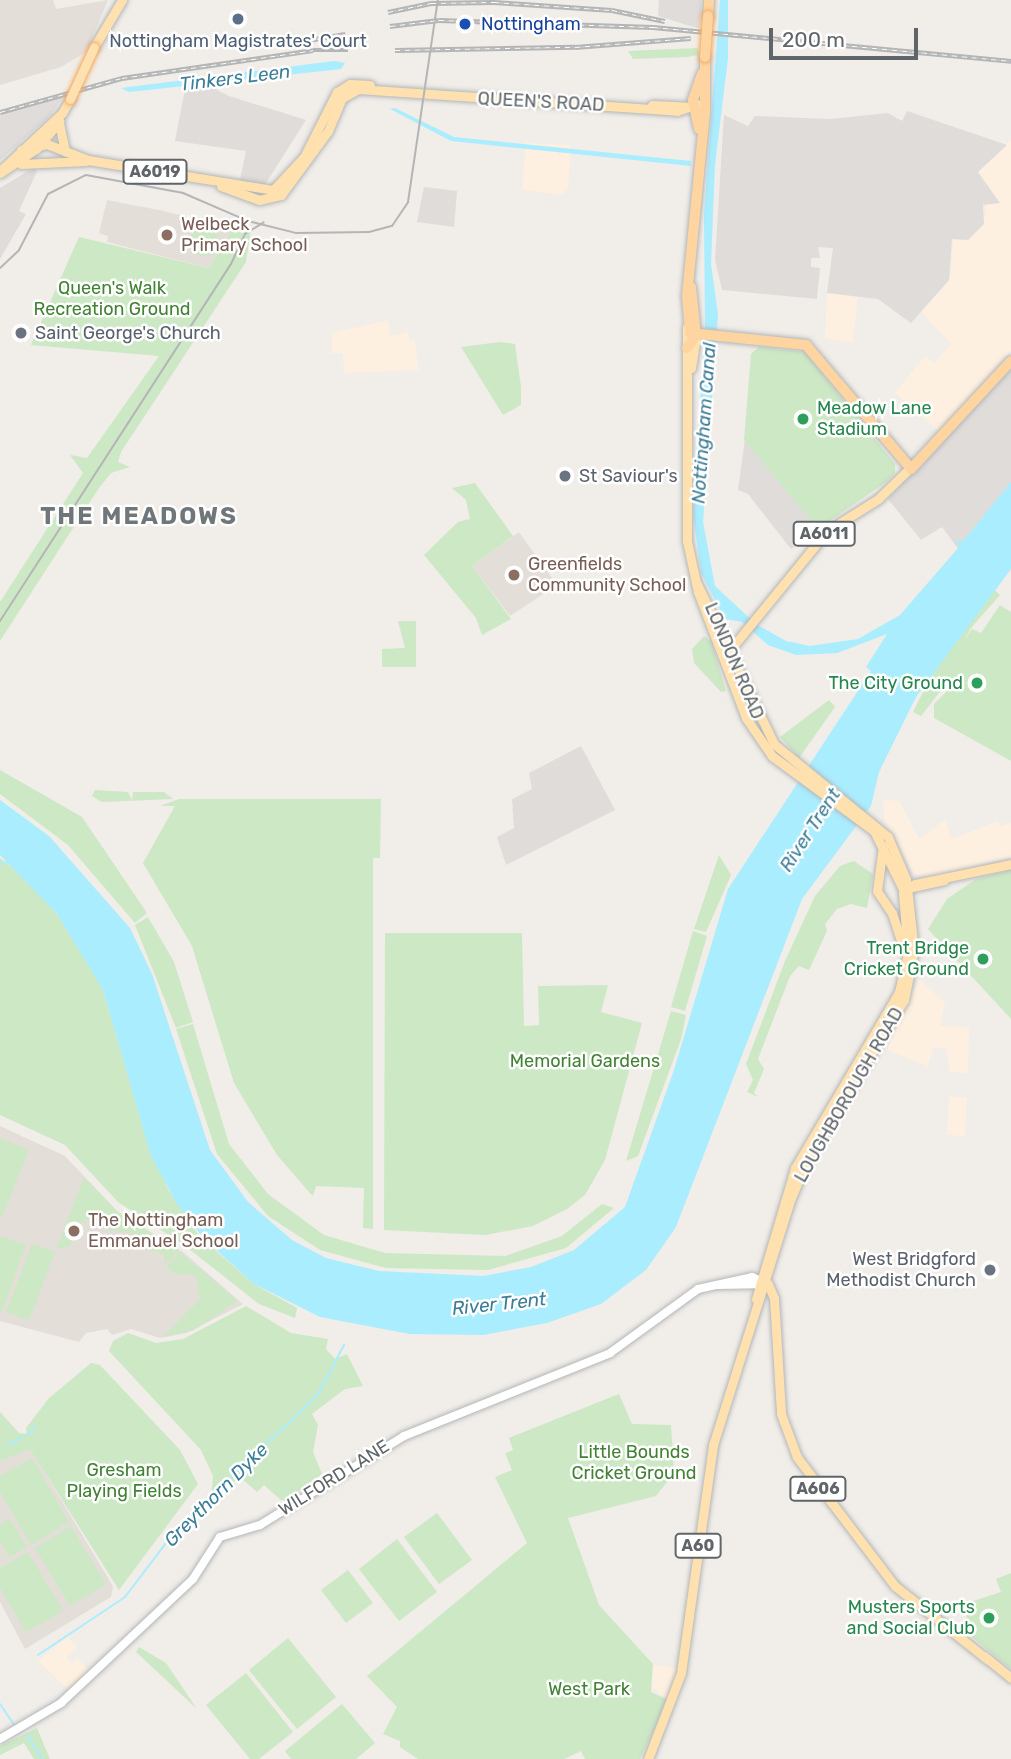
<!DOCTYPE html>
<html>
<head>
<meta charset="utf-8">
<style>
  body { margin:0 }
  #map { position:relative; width:1011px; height:1759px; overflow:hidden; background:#f1ede8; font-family:Rubik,sans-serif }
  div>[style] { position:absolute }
  .commercial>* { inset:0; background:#fef0e0 }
  .industrial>* { inset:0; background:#e0dcda }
  .education>* { inset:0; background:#e4ded9 }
  .green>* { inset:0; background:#cde8c5 }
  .round { border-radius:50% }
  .water>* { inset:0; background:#aaedff }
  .stream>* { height:2px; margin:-1px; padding:0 1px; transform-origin:1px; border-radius:1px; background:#aaedff }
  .roads { filter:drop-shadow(0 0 2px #b2b7ba) drop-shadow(0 0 2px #b2b7ba) }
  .secondary>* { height:8px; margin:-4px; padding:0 4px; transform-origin:4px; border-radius:4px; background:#fff }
  .primary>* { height:9px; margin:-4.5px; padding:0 4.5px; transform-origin:4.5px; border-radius:4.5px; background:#ffe0af }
  .trunk>* { height:10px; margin:-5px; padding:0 5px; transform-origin:5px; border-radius:5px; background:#fed5a1 }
  .tram>* { height:2px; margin:-1px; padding:0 1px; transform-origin:1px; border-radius:1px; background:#b4b5b6 }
  .rail>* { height:4.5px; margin-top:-2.25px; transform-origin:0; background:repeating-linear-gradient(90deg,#fff 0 5px,#b4b5b6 0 10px); box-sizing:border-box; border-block:2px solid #b4b5b6 }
  .bridges { filter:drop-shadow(0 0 2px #f2a960) drop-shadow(0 0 2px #f2a960) }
  .primary-bridge>* { height:9px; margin:-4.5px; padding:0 4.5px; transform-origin:4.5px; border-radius:4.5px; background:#ffe0af }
  .trunk-bridge>* { height:10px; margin:-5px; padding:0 5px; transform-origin:5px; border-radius:5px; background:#fed5a1 }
  .dots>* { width:19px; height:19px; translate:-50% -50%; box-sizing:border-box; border:4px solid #fff; border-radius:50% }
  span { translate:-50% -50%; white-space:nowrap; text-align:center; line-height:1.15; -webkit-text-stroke:5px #fff; paint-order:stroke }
  .shield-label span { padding:2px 5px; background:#fff; border:2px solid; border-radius:5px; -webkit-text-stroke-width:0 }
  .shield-label { font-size:16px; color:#5f6568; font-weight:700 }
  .transit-label { font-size:18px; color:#164399 }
  .left { translate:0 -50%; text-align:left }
  .service-label { font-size:18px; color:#4e5e75 }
  .street-label { font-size:18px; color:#5f6568 }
  .education-label { font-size:18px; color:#785e54 }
  .park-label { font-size:18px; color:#428234 }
  .worship-label { font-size:18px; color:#5b616d }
  .right { translate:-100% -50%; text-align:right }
  .leisure-label { font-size:18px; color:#27864d }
  .water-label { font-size:19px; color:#3c7d98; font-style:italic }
  .district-label { font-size:24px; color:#70777a; font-weight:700; letter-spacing:2px }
  .scale { position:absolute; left:769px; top:28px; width:149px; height:32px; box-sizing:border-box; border:4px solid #5f6568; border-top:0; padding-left:9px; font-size:21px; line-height:24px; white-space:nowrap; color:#5f6568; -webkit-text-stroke:5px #fff; paint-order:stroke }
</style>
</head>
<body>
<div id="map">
  <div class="commercial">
    <div style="clip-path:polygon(1011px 140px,1011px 351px,939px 431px,895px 393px,925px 356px,934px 363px,951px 344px,921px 312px,950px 280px,953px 240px,969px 240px,984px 222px,987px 202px,978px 172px)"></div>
    <div style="clip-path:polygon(526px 143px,571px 145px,568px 189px,561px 195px,522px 189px)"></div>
    <div style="clip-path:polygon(827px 293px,858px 297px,853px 342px,825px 339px)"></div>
    <div style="clip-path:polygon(388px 320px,391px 336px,408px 332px,409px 341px,415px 340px,418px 370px,344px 373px,343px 353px,332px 353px,332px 333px)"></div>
    <div style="clip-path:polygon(883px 800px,899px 801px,919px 839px,946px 819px,951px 839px,998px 821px,1000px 826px,1011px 823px,1011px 857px,930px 877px,914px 874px,884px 819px)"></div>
    <div style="clip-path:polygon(919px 979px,945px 1003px,940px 1026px,969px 1027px,968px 1073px,950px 1072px,946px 1048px,933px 1048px,928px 1066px,887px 1050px)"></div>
    <div style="clip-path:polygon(949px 1096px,967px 1098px,965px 1136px,947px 1135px)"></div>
    <div style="clip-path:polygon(68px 1637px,77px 1647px,66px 1657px,72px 1663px,78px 1659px,89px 1671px,69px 1690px,38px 1661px)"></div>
    <div style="clip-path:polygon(653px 1665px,677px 1668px,668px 1700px,651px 1686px)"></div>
  </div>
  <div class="industrial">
    <div style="clip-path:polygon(659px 0,701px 0,700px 29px,658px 16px)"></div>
    <div style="clip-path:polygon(216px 80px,215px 89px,229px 96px,306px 120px,263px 188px,239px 185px,246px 151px,175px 141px,186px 84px)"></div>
    <div style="clip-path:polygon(63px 96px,51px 115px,0 160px,0 115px)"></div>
    <div style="clip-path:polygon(907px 111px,1007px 145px,978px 172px,1000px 203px,983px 205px,984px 224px,968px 240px,952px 239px,949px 280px,911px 323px,878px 299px,827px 293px,833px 248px,818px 247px,820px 258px,811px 258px,811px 267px,820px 268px,817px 299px,722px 290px,715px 260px,724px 115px,748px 126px,755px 116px,830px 119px,888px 113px,902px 121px)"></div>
    <div style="clip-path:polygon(33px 168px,37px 171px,19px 211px,26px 214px,0 259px,0 188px)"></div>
    <div style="clip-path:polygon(424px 187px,457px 191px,454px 227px,417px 222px)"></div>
    <div style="clip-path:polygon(1011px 367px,1011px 493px,959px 550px,942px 527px,921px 540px,888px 499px)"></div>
    <div style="clip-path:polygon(745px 439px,820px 530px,791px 549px,748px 494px,738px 490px)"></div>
    <div style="clip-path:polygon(581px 746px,615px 810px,506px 865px,497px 837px,514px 828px,512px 799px,532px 789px,529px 773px)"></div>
  </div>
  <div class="education">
    <div style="clip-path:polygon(0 0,53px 0,56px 9px,108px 0,86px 52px,61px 67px,0 85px)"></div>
    <div style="clip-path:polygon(107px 200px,159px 210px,234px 228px,209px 268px,107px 242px,108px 236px,99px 233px)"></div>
    <div style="clip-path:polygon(519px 532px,557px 585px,510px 616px,472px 566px)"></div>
    <div style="clip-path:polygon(0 1126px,65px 1156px,118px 1212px,183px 1252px,243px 1304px,187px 1333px,160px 1338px,131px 1329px,112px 1335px,107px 1329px,86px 1333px,79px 1342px,0 1321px)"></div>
    <div style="clip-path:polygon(30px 1448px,113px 1586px,111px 1597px,25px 1649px,0 1602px,0 1461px)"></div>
  </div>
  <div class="green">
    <div style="clip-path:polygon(698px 48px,698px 55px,687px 57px,633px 59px,628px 51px)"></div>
    <div style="clip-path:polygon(238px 221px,251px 230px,246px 262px,121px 452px,118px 462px,130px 467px,111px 473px,99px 488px,0 641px,0 602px,83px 473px,70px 455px,87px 458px,159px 356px,31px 345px,79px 237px,209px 268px)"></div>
    <div class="round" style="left:190px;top:228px;width:28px;height:28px"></div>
    <div style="clip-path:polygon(500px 342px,515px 344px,521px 387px,521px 405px,503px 415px,461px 347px)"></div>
    <div style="clip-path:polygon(759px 347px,805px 352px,895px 464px,895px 473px,886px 482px,818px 529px,744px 440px,751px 354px)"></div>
    <div style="clip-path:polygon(475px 483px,513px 536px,472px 566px,511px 619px,482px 635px,476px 618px,424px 555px,458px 522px,470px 519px,466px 500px,452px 488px)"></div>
    <div style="clip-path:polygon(995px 590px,1000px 595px,971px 628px,964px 641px,972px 629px,981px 633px,1000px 605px,1011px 612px,1011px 761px,934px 718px,934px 704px,951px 687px,946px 684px,921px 716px,913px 712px,935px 668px)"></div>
    <div style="clip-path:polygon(398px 621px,416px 621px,416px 667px,382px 667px,382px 649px,405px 648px)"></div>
    <div style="clip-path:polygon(704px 636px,711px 641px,726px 691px,721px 692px,694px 663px,692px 649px)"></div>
    <div style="clip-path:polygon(829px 700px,835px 707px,799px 758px,780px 737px)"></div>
    <div style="clip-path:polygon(0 770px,82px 817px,147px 913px,135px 923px,68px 845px,0 794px)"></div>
    <div style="clip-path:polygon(95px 790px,128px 792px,132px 800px,133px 792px,164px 792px,173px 799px,102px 802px,92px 796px)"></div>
    <div style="clip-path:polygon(179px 799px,381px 799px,380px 858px,373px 858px,373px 1229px,363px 1228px,364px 1188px,316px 1186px,313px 1196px,309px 1192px,277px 1155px,234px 1083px,192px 946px,143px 863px,175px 806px,160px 806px)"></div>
    <div style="clip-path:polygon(719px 855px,731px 875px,706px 932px,694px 929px)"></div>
    <div style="clip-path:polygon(0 858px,29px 880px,67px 927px,103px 990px,145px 1134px,168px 1189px,200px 1237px,254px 1284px,297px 1308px,295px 1318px,259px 1304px,184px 1245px,118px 1202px,65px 1145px,0 1115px)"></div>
    <div style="clip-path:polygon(854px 861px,873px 874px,867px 908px,851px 904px,837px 909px,825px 924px,827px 931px,809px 970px,799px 966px,790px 976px,758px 1059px,764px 1069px,754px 1093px,758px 1097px,747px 1092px,753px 1080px,746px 1064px,785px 961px,815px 896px,840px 866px)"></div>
    <div style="clip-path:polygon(1011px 870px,1011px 1019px,928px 929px,947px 899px,976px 879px)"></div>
    <div style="clip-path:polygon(148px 917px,174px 962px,193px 1022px,176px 1028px,135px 925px)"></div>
    <div style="clip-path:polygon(693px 931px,707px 936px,685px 1011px,671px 1007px)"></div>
    <div style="clip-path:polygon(385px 933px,522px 933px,524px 1026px,539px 1025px,538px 986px,608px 985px,601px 1012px,642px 1023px,605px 1160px,585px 1195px,567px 1209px,533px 1226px,485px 1235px,384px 1230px)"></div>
    <div style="clip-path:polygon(671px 1011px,686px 1015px,681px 1039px,638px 1156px,626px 1161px)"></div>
    <div style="clip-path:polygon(193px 1024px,229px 1144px,268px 1194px,324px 1235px,385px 1253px,505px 1256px,562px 1236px,602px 1204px,614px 1208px,566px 1248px,488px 1270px,386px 1268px,320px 1250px,268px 1216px,217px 1154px,176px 1029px)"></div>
    <div style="clip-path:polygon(0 1138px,29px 1150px,2px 1217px,0 1216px)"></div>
    <div style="clip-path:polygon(84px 1177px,118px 1212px,179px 1250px,165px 1264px,163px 1254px,141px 1248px,131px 1233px,107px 1230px,92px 1217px,82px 1222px,69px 1247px,56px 1249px)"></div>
    <div style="clip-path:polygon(0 1236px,26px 1245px,2px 1312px,0 1311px)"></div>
    <div style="clip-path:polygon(32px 1244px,55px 1252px,29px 1321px,6px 1312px)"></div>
    <div style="clip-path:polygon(180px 1252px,238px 1301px,194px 1330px,163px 1337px,200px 1299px,196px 1275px,172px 1273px,166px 1266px)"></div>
    <div style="clip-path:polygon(246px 1306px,291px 1333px,328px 1339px,326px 1349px,335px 1359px,347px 1354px,363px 1386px,345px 1389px,312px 1414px,318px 1425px,313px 1452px,322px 1474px,283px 1502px,264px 1485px,257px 1492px,240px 1477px,211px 1499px,213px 1476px,201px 1450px,109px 1351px,113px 1341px,128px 1333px,156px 1343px,183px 1339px)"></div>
    <div style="clip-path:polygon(91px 1363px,100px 1365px,180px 1450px,198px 1484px,119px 1590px,30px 1449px,0 1461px,0 1412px,19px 1433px,27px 1434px,26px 1428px,49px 1398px)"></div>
    <div style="clip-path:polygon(619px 1394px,632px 1424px,671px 1425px,674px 1473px,656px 1496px,568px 1518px,599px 1605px,653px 1664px,651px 1692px,668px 1700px,640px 1759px,585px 1759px,581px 1751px,564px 1759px,418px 1759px,400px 1747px,400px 1741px,383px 1734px,397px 1707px,367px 1676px,527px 1543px,495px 1477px,512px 1470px,505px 1453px,513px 1450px,509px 1438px)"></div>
    <div style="clip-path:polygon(32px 1458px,69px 1522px,31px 1545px,0 1492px,0 1476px)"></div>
    <div style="clip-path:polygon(437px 1513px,472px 1560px,439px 1584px,404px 1537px)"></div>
    <div style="clip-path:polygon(10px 1519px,27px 1547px,9px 1557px,0 1542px,0 1524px)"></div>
    <div style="clip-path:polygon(71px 1526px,106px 1584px,70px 1606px,35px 1548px)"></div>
    <div style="clip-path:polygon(397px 1539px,437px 1592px,399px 1621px,359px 1569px)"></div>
    <div style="clip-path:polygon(28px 1552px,63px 1611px,26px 1632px,0 1588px,0 1568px)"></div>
    <div style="clip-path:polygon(348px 1570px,373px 1603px,346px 1623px,321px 1590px)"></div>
    <div style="clip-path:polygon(1011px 1573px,1011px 1669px,966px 1632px,967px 1603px,1001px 1592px,996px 1579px)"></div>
    <div style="clip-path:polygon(288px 1638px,336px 1697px,297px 1729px,249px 1670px)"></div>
    <div style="clip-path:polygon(139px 1647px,166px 1663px,197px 1709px,136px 1652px)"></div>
    <div style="clip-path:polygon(246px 1673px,293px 1732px,259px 1759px,250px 1759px,206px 1705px)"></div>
    <div style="clip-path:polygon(342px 1704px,375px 1743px,356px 1759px,291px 1759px,285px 1751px)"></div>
    <div style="clip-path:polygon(37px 1728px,50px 1759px,34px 1759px,24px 1743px,0 1755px,0 1746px)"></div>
  </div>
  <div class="water">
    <div style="clip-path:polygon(720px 0,728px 0,728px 58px,715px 165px,711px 264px,718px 314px,703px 522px,715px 586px,756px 624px,786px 641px,810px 646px,858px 639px,900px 615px,959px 547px,955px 542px,963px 541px,1011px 482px,1011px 569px,916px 697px,879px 772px,871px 806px,802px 899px,676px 1227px,646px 1270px,601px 1304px,547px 1323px,483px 1335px,410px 1334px,320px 1317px,254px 1284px,204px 1239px,177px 1204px,151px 1156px,103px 990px,57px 914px,0 855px,0 800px,49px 836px,130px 928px,152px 974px,210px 1150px,248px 1202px,292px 1240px,326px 1258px,379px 1271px,483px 1276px,531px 1267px,574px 1250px,625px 1207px,674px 1070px,728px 889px,871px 671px,866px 667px,887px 634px,837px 653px,796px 655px,768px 645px,742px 622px,725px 619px,701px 573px,693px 513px,705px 328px,704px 214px)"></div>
    <div style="clip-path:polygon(334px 61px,345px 63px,341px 69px,129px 92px,121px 88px)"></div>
    <div style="clip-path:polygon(395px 108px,454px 137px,691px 161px,691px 166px,451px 141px,390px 109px)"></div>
  </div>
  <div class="stream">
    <div style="left:0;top:864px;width:8px;rotate:-14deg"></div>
    <div style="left:26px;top:1435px;width:13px;rotate:-39deg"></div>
    <div style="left:8px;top:1445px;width:15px;rotate:-28deg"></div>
    <div style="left:38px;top:1655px;width:105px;rotate:-33.7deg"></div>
    <div style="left:125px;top:1597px;width:89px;rotate:-52.7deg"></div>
    <div style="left:179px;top:1526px;width:190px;rotate:-43.3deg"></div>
    <div style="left:317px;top:1396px;width:58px;rotate:-62.1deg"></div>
    <div style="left:0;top:1704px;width:25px;rotate:56deg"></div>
    <div style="left:27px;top:1735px;width:28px;rotate:58deg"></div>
  </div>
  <div class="roads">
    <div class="secondary">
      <div style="left:0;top:1739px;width:71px;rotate:-30.5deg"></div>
      <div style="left:61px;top:1703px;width:181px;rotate:-43.2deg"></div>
      <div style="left:193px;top:1579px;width:50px;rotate:-57.3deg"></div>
      <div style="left:220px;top:1537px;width:42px;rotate:-16.7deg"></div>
      <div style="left:260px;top:1525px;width:169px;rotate:-31.7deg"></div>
      <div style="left:404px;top:1436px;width:222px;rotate:-21.9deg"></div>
      <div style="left:610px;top:1353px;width:109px;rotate:-36deg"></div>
      <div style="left:698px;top:1289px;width:55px;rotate:-12.5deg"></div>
      <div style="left:752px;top:1277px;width:17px;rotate:24deg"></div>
      <div style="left:768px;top:1284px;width:51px;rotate:178.9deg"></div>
    </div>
    <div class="primary">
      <div style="left:94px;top:47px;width:55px;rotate:-59.2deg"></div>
      <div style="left:652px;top:105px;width:42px;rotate:2.7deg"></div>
      <div style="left:59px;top:123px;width:29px;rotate:78deg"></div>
      <div style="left:21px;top:150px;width:27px;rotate:-13deg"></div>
      <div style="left:47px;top:144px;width:44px;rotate:21.3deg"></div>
      <div style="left:88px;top:160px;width:187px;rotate:9.2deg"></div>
      <div style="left:273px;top:190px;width:45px;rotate:-46.8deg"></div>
      <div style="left:304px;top:157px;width:73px;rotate:-63.1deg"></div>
      <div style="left:337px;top:92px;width:15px;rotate:-32deg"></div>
      <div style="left:350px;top:84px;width:20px;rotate:3deg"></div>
      <div style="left:21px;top:164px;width:65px;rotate:-2.6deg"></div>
      <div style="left:0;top:171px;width:85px;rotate:-43.1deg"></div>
      <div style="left:62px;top:113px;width:16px;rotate:-60deg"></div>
      <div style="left:0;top:173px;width:45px;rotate:-34deg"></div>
      <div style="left:37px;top:148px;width:35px;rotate:-50deg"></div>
      <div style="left:221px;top:186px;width:40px;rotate:20.2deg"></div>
      <div style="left:259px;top:200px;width:23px;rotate:-13deg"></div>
      <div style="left:281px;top:195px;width:79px;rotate:-53.7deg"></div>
      <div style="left:328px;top:131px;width:36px;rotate:-67deg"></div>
      <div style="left:342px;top:98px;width:18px;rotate:-29deg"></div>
      <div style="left:358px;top:89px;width:320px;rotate:3.9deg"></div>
      <div style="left:677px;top:111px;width:21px;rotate:-19deg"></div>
      <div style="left:687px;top:327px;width:214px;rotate:90deg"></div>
      <div style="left:687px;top:541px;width:52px;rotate:77.8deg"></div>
      <div style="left:698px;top:592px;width:135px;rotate:69.1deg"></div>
      <div style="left:746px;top:718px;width:46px;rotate:55.6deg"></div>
      <div style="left:772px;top:756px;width:127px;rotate:36.3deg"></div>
      <div style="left:874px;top:831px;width:65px;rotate:63.4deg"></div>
      <div style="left:903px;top:889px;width:42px;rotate:-12.4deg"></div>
      <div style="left:691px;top:368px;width:33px;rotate:-81deg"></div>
      <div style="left:730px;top:650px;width:154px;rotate:-50.8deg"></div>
      <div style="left:827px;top:531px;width:60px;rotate:-32.1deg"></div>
      <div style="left:878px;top:499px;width:43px;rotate:-44.1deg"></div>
      <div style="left:883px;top:846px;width:45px;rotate:97.6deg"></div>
      <div style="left:877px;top:891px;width:27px;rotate:56deg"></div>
      <div style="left:892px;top:913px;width:36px;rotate:72deg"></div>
      <div style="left:768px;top:1284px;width:15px;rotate:67deg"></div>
      <div style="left:774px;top:1298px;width:116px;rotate:86.5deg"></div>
      <div style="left:781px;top:1414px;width:46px;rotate:69.6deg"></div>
      <div style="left:797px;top:1457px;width:162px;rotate:52.8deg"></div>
      <div style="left:895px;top:1586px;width:119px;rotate:38.5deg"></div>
      <div style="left:756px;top:1299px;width:137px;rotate:-73.4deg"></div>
      <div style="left:795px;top:1168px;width:204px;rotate:-59.4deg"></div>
      <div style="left:899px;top:992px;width:39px;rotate:-77deg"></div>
      <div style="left:908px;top:954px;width:61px;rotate:-94.7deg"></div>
      <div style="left:903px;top:893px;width:15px;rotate:-37deg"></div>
      <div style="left:915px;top:884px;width:98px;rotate:-11.8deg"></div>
      <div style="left:984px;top:1656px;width:35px;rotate:39deg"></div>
      <div style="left:648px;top:1759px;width:92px;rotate:-69deg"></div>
      <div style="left:681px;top:1673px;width:230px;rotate:-82deg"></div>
      <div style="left:713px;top:1445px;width:259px;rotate:-72.5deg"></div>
      <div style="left:791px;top:1198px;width:46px;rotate:-66.8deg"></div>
      <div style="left:809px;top:1156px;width:183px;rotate:-58.7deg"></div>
      <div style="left:904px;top:1000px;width:51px;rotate:-78.7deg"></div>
      <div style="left:914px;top:950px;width:71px;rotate:-96.4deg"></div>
      <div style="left:906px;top:879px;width:46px;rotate:-113.2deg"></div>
      <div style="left:888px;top:837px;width:147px;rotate:-140.8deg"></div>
      <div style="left:774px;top:744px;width:178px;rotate:-115.7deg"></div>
    </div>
    <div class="trunk">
      <div style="left:708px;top:16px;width:16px;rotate:-86deg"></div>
      <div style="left:705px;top:57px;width:55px;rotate:90deg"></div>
      <div style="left:705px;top:112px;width:186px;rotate:95.6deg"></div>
      <div style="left:687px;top:297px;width:36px;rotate:85deg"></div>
      <div style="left:690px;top:333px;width:117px;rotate:5.9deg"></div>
      <div style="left:806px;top:345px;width:162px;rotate:49.7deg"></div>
      <div style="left:911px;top:469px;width:147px;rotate:-47.2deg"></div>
      <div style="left:699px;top:129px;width:30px;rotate:-102deg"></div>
      <div style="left:693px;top:100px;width:28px;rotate:-71deg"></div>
      <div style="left:691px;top:287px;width:48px;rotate:84.1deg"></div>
      <div style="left:687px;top:348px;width:16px;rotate:-55deg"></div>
    </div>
  </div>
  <div class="tram">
    <div style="left:0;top:268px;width:26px;rotate:-43deg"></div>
    <div style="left:19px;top:250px;width:63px;rotate:-62.6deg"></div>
    <div style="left:48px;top:194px;width:42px;rotate:-26.6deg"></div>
    <div style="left:86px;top:175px;width:99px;rotate:10.5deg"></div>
    <div style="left:183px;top:193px;width:71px;rotate:23.3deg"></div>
    <div style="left:248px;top:221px;width:49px;rotate:14deg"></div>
    <div style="left:296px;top:233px;width:73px;rotate:-0.8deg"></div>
    <div style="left:369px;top:232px;width:24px;rotate:-15deg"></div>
    <div style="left:392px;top:226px;width:29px;rotate:-56deg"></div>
    <div style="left:408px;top:202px;width:204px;rotate:-81.6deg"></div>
    <div style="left:0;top:621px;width:425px;rotate:-57.1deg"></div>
    <div style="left:231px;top:264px;width:33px;rotate:-65deg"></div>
    <div style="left:245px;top:234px;width:22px;rotate:-32deg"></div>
  </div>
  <div class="rail">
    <div style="left:388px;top:12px;width:44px;rotate:-11.8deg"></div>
    <div style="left:431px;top:3px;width:63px;rotate:-0.9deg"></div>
    <div style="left:494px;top:2px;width:118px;rotate:3.9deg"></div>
    <div style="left:612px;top:10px;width:54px;rotate:11.7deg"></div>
    <div style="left:390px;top:26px;width:49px;rotate:-7deg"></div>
    <div style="left:439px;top:20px;width:214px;rotate:1.9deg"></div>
    <div style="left:653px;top:27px;width:360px;rotate:5.4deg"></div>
    <div style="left:297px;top:42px;width:49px;rotate:-9.5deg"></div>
    <div style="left:395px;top:50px;width:180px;rotate:-1deg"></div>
    <div style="left:575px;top:47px;width:116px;rotate:-4.4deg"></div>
    <div style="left:0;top:112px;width:127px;rotate:-15.6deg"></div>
    <div style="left:122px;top:78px;width:193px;rotate:-8.3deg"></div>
    <div style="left:313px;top:50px;width:35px"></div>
  </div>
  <div class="bridges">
    <div class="primary-bridge">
      <div style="left:70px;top:99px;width:57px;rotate:-65.2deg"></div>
    </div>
    <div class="trunk-bridge">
      <div style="left:705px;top:57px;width:41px;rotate:-85.8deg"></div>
    </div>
  </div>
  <div class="dots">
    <div style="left:238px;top:19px;background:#5c6f8a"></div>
    <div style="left:465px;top:24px;background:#1a4fb4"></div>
    <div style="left:167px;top:235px;background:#8d6e63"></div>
    <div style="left:21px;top:333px;background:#6b7280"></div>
    <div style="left:803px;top:419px;background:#2e9e5b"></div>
    <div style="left:565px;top:476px;background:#6b7280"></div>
    <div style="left:514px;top:575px;background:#8d6e63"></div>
    <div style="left:977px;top:683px;background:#2e9e5b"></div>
    <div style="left:983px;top:959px;background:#2e9e5b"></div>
    <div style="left:74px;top:1231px;background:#8d6e63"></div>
    <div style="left:990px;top:1270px;background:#6b7280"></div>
    <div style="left:989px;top:1618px;background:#2e9e5b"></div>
  </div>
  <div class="shield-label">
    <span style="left:155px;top:172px">A6019</span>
    <span style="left:824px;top:534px">A6011</span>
    <span style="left:818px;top:1489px">A606</span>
    <span style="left:698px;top:1546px">A60</span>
  </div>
  <div class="transit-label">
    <span class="left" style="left:481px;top:24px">Nottingham</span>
  </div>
  <div class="service-label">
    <span style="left:238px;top:41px">Nottingham Magistrates' Court</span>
  </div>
  <div class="street-label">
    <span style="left:541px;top:102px;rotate:3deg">QUEEN'S ROAD</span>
    <span style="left:734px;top:661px;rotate:67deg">LONDON ROAD</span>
    <span style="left:849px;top:1095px;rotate:-60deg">LOUGHBOROUGH ROAD</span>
    <span style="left:334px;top:1478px;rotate:-32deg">WILFORD LANE</span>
  </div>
  <div class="education-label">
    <span class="left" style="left:181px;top:235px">Welbeck<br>Primary School</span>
    <span class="left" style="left:528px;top:575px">Greenfields<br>Community School</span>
    <span class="left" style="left:88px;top:1231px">The Nottingham<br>Emmanuel School</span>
  </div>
  <div class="park-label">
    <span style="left:112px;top:299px">Queen's Walk<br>Recreation Ground</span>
    <span style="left:585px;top:1061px">Memorial Gardens</span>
    <span style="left:634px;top:1463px">Little Bounds<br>Cricket Ground</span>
    <span style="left:124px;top:1481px">Gresham<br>Playing Fields</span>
    <span style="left:589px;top:1689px">West Park</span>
  </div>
  <div class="worship-label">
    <span class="left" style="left:35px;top:333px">Saint George's Church</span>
    <span class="left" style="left:579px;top:476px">St Saviour's</span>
    <span class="right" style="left:976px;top:1270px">West Bridgford<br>Methodist Church</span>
  </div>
  <div class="leisure-label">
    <span class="left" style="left:817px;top:419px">Meadow Lane<br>Stadium</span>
    <span class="right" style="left:963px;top:683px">The City Ground</span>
    <span class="right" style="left:969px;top:959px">Trent Bridge<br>Cricket Ground</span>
    <span class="right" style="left:975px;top:1618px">Musters Sports<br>and Social Club</span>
  </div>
  <div class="water-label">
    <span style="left:235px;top:78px;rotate:-7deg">Tinkers Leen</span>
    <span style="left:704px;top:423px;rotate:-86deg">Nottingham Canal</span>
    <span style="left:810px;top:830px;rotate:-57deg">River Trent</span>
    <span style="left:499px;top:1304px;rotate:-6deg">River Trent</span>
    <span style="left:216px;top:1495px;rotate:-45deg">Greythorn Dyke</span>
  </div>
  <div class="district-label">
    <span style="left:139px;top:517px">THE MEADOWS</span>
  </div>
  <div class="scale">200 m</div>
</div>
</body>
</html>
